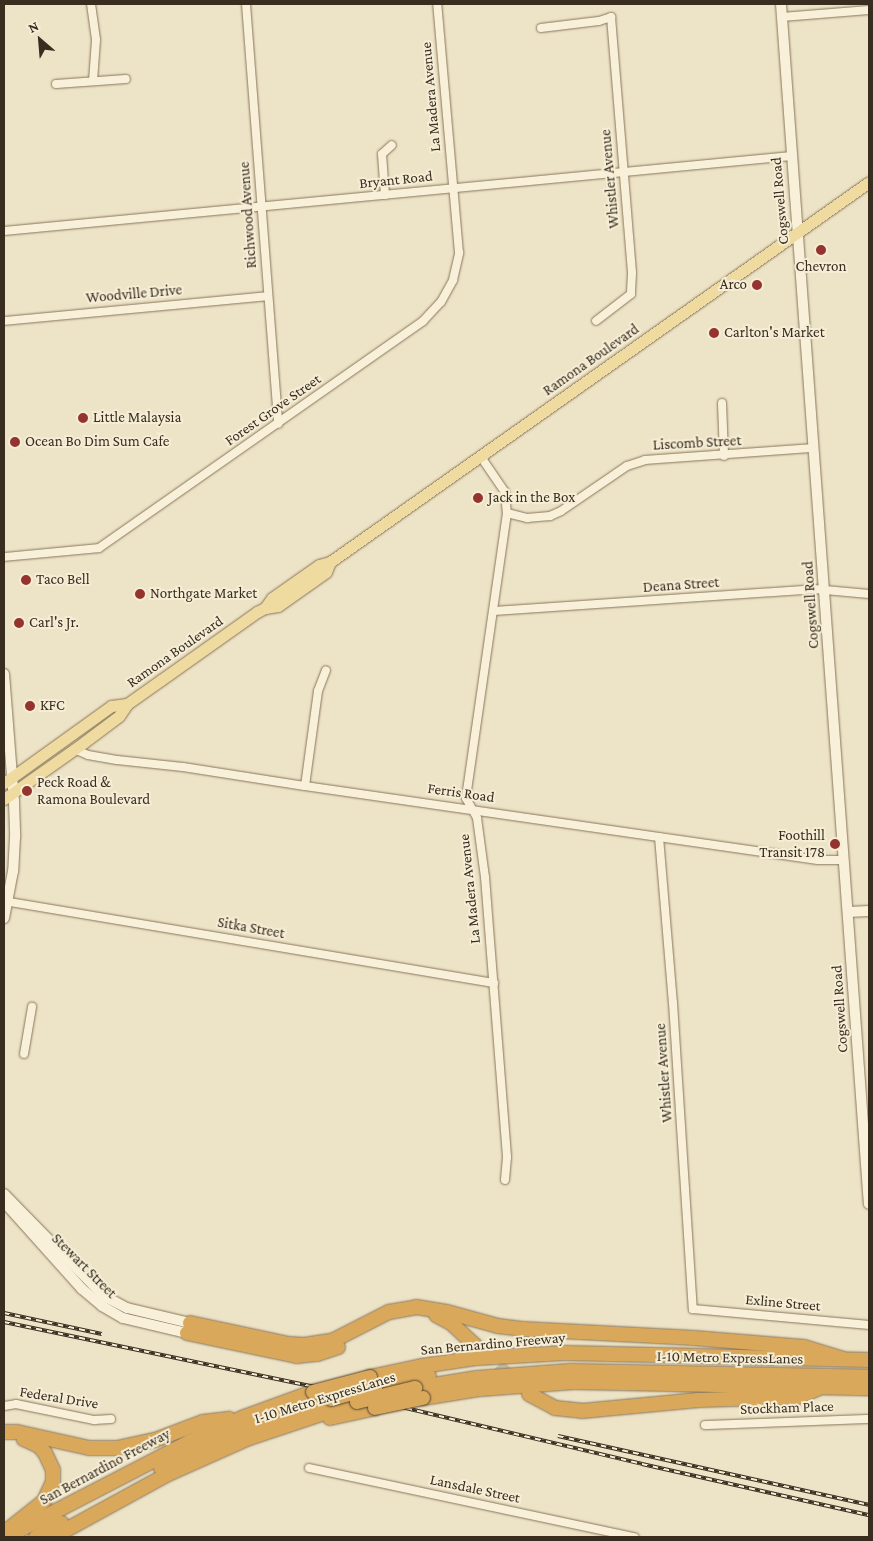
<!DOCTYPE html>
<html>
<head>
<meta charset="utf-8">
<style>
  body { margin:0 }
  #map { position:relative; width:873px; height:1541px; overflow:hidden; background:#ede3c6; font-family:"Crimson Pro",serif }
  div>[style] { position:absolute }
  .highway-tunnel>* { height:14px; margin-top:-7px; transform-origin:0; background:repeating-linear-gradient(90deg,#c9bfa5 0 14px,transparent 0 21px) }
  .roads { filter:drop-shadow(0 0 1px #88765c) drop-shadow(0 0 1px #88765c) }
  .street>* { height:8px; margin:-4px; padding:0 4px; transform-origin:4px; border-radius:4px; background:#f8f0d9 }
  .secondary>* { height:10px; margin:-5px; padding:0 5px; transform-origin:5px; border-radius:5px; background:#f8f0d9 }
  .primary>* { height:11px; margin:-5.5px; padding:0 5.5px; transform-origin:5.5px; border-radius:5.5px; background:#efda9f }
  .highway>* { height:14px; margin:-7px; padding:0 7px; transform-origin:7px; border-radius:7px; background:#d9a85a }
  .rail>* { height:4px; margin-top:-2px; transform-origin:0; background:repeating-linear-gradient(90deg,#f5edd5 0 5.5px,#382d1f 0 11px); box-sizing:border-box; border-block:1px solid #382d1f }
  .bridges { filter:drop-shadow(0 0 1px #564430) drop-shadow(0 0 1px #564430) }
  .highway-bridge>* { height:14px; margin:-7px; padding:0 7px; transform-origin:7px; border-radius:7px; background:#d9a85a }
  .dots>* { width:14px; height:14px; translate:-50% -50%; box-sizing:border-box; border:2px solid #f5edd5; border-radius:50% }
  span { translate:-50% -50%; white-space:nowrap; text-align:center; line-height:1.15; -webkit-text-stroke:4px #f5edd5; paint-order:stroke }
  .street-label { font-size:15px; color:#382d1f }
  .poi-label { font-size:15px; color:#382d1f }
  .right { translate:-100% -50%; text-align:right }
  .left { translate:0 -50%; text-align:left }
  .frame { position:absolute; inset:0; border:5px solid #382d1f; pointer-events:none }
  .north { position:absolute; left:15px; top:15px; width:50px; height:50px; -webkit-text-stroke:4px #f5edd5; paint-order:stroke; rotate:333deg; font-size:14px; font-weight:700; line-height:20px; text-align:center; color:#382d1f }
  .north::after { content:''; display:block; margin:auto; width:18px; height:22px; background:#382d1f; clip-path:polygon(50% 0,100% 100%,50% 72%,0 100%) }
</style>
</head>
<body>
<div id="map">
  <div class="highway-tunnel">
    <div style="left:483px;top:1351px;width:43px;rotate:44.1deg"></div>
  </div>
  <div class="roads">
    <div class="street">
      <div style="left:91px;top:4px;width:36px;rotate:82deg"></div>
      <div style="left:96px;top:40px;width:41px;rotate:94.2deg"></div>
      <div style="left:246px;top:4px;width:421px;rotate:85.6deg"></div>
      <div style="left:782px;top:17px;width:87px;rotate:-4.6deg"></div>
      <div style="left:541px;top:28px;width:58px;rotate:-6.9deg"></div>
      <div style="left:599px;top:21px;width:13px;rotate:-18deg"></div>
      <div style="left:611px;top:17px;width:257px;rotate:85.3deg"></div>
      <div style="left:632px;top:273px;width:21px;rotate:93deg"></div>
      <div style="left:631px;top:294px;width:44px;rotate:142.4deg"></div>
      <div style="left:56px;top:84px;width:70px;rotate:-4.1deg"></div>
      <div style="left:385px;top:195px;width:41px;rotate:-94.2deg"></div>
      <div style="left:382px;top:154px;width:13px;rotate:-42deg"></div>
      <div style="left:4px;top:231px;width:791px;rotate:-5.44deg"></div>
      <div style="left:4px;top:321px;width:265px;rotate:-5.4deg"></div>
      <div style="left:722px;top:403px;width:53px;rotate:87.8deg"></div>
      <div style="left:481px;top:457px;width:42px;rotate:55.6deg"></div>
      <div style="left:505px;top:492px;width:21px;rotate:85deg"></div>
      <div style="left:507px;top:513px;width:288px;rotate:98.2deg"></div>
      <div style="left:466px;top:798px;width:23px;rotate:61deg"></div>
      <div style="left:477px;top:818px;width:60px;rotate:82.3deg"></div>
      <div style="left:485px;top:877px;width:281px;rotate:85.5deg"></div>
      <div style="left:507px;top:1157px;width:23px;rotate:95deg"></div>
      <div style="left:507px;top:513px;width:21px;rotate:14deg"></div>
      <div style="left:527px;top:518px;width:23px;rotate:-5deg"></div>
      <div style="left:550px;top:516px;width:12px;rotate:-24deg"></div>
      <div style="left:561px;top:511px;width:80px;rotate:-34.3deg"></div>
      <div style="left:627px;top:466px;width:19px;rotate:-18deg"></div>
      <div style="left:645px;top:460px;width:169px;rotate:-4.1deg"></div>
      <div style="left:4px;top:557px;width:95px;rotate:-5.4deg"></div>
      <div style="left:99px;top:548px;width:396px;rotate:-35deg"></div>
      <div style="left:423px;top:321px;width:26px;rotate:-47deg"></div>
      <div style="left:441px;top:302px;width:25px;rotate:-61deg"></div>
      <div style="left:453px;top:280px;width:28px;rotate:-77deg"></div>
      <div style="left:459px;top:253px;width:250px;rotate:-95deg"></div>
      <div style="left:494px;top:611px;width:321px;rotate:-3.9deg"></div>
      <div style="left:814px;top:589px;width:55px;rotate:5.2deg"></div>
      <div style="left:74px;top:749px;width:15px;rotate:23deg"></div>
      <div style="left:88px;top:755px;width:29px;rotate:10deg"></div>
      <div style="left:117px;top:760px;width:66px;rotate:6.1deg"></div>
      <div style="left:183px;top:767px;width:123px;rotate:8.9deg"></div>
      <div style="left:305px;top:786px;width:518px;rotate:8.21deg"></div>
      <div style="left:818px;top:860px;width:26px"></div>
      <div style="left:305px;top:786px;width:96px;rotate:-82.2deg"></div>
      <div style="left:318px;top:691px;width:22px;rotate:-69deg"></div>
      <div style="left:659px;top:837px;width:167px;rotate:85.2deg"></div>
      <div style="left:673px;top:1003px;width:307px;rotate:86.3deg"></div>
      <div style="left:693px;top:1309px;width:177px;rotate:5.2deg"></div>
      <div style="left:4px;top:901px;width:497px;rotate:9.5deg"></div>
      <div style="left:24px;top:1054px;width:48px;rotate:-80.3deg"></div>
      <div style="left:4px;top:1406px;width:12px;rotate:-9deg"></div>
      <div style="left:16px;top:1404px;width:80px;rotate:11.6deg"></div>
      <div style="left:94px;top:1420px;width:17px;rotate:-3deg"></div>
      <div style="left:705px;top:1425px;width:164px;rotate:-2.1deg"></div>
      <div style="left:309px;top:1468px;width:333px;rotate:12deg"></div>
    </div>
    <div class="secondary">
      <div style="left:781px;top:4px;width:1203px;rotate:85.81deg"></div>
      <div style="left:4px;top:674px;width:128px;rotate:85.5deg"></div>
      <div style="left:14px;top:802px;width:35px;rotate:88deg"></div>
      <div style="left:15px;top:837px;width:34px;rotate:93deg"></div>
      <div style="left:13px;top:871px;width:48px;rotate:100.8deg"></div>
      <div style="left:848px;top:912px;width:21px;rotate:-3deg"></div>
      <div style="left:4px;top:1194px;width:143px;rotate:45.6deg"></div>
      <div style="left:104px;top:1296px;width:26px;rotate:28deg"></div>
      <div style="left:127px;top:1308px;width:65px;rotate:13.4deg"></div>
      <div style="left:4px;top:1202px;width:117px;rotate:48.1deg"></div>
      <div style="left:82px;top:1289px;width:26px;rotate:40deg"></div>
      <div style="left:102px;top:1306px;width:24px;rotate:30deg"></div>
      <div style="left:123px;top:1318px;width:66px;rotate:13.2deg"></div>
    </div>
    <div class="primary">
      <div style="left:265px;top:608px;width:12px;rotate:-55deg"></div>
      <div style="left:272px;top:598px;width:57px;rotate:-35.1deg"></div>
      <div style="left:319px;top:565px;width:11px;rotate:-15deg"></div>
      <div style="left:330px;top:562px;width:659px;rotate:-35.18deg"></div>
      <div style="left:4px;top:783px;width:132px;rotate:-35.7deg"></div>
      <div style="left:111px;top:706px;width:16px;rotate:-7deg"></div>
      <div style="left:4px;top:799px;width:97px;rotate:-35.3deg"></div>
      <div style="left:83px;top:743px;width:45px;rotate:-36.9deg"></div>
      <div style="left:119px;top:716px;width:14px;rotate:-56deg"></div>
      <div style="left:127px;top:704px;width:42px;rotate:-35.2deg"></div>
      <div style="left:161px;top:680px;width:118px;rotate:-35.3deg"></div>
      <div style="left:257px;top:612px;width:9px;rotate:-27deg"></div>
      <div style="left:265px;top:608px;width:13px;rotate:-9deg"></div>
      <div style="left:278px;top:606px;width:59px;rotate:-35.3deg"></div>
      <div style="left:326px;top:572px;width:11px;rotate:-68deg"></div>
    </div>
    <div class="highway">
      <div style="left:436px;top:1315px;width:17px;rotate:28deg"></div>
      <div style="left:451px;top:1323px;width:34px;rotate:43deg"></div>
      <div style="left:190px;top:1323px;width:101px;rotate:12deg"></div>
      <div style="left:289px;top:1344px;width:15px;rotate:4deg"></div>
      <div style="left:304px;top:1345px;width:30px;rotate:-9deg"></div>
      <div style="left:334px;top:1340px;width:62px;rotate:-27deg"></div>
      <div style="left:389px;top:1312px;width:27px;rotate:-10deg"></div>
      <div style="left:416px;top:1307px;width:31px;rotate:9deg"></div>
      <div style="left:447px;top:1312px;width:53px;rotate:15.4deg"></div>
      <div style="left:498px;top:1326px;width:24px;rotate:7deg"></div>
      <div style="left:522px;top:1329px;width:172px;rotate:3deg"></div>
      <div style="left:694px;top:1338px;width:110px;rotate:4.7deg"></div>
      <div style="left:804px;top:1347px;width:41px;rotate:17.1deg"></div>
      <div style="left:187px;top:1333px;width:112px;rotate:11.8deg"></div>
      <div style="left:297px;top:1356px;width:20px;rotate:-6deg"></div>
      <div style="left:317px;top:1354px;width:22px;rotate:-18deg"></div>
      <div style="left:370px;top:1377px;width:53px;rotate:-11.9deg"></div>
      <div style="left:422px;top:1366px;width:56px;rotate:-8.3deg"></div>
      <div style="left:477px;top:1358px;width:88px;rotate:-3.3deg"></div>
      <div style="left:565px;top:1353px;width:304px;rotate:1.3deg"></div>
      <div style="left:375px;top:1387px;width:55px;rotate:-11.5deg"></div>
      <div style="left:415px;top:1388px;width:63px;rotate:-9.2deg"></div>
      <div style="left:477px;top:1378px;width:93px;rotate:-4.3deg"></div>
      <div style="left:570px;top:1371px;width:299px;rotate:1.1deg"></div>
      <div style="left:529px;top:1394px;width:30px;rotate:28deg"></div>
      <div style="left:555px;top:1408px;width:27px;rotate:6deg"></div>
      <div style="left:582px;top:1411px;width:117px;rotate:-5.4deg"></div>
      <div style="left:698px;top:1400px;width:100px;rotate:-1.7deg"></div>
      <div style="left:798px;top:1397px;width:21px;rotate:-23deg"></div>
      <div style="left:423px;top:1398px;width:58px;rotate:-9deg"></div>
      <div style="left:480px;top:1389px;width:94px;rotate:-4.3deg"></div>
      <div style="left:574px;top:1382px;width:295px;rotate:1.2deg"></div>
      <div style="left:330px;top:1418px;width:46px;rotate:-12.5deg"></div>
      <div style="left:4px;top:1432px;width:13px"></div>
      <div style="left:17px;top:1432px;width:74px;rotate:12.5deg"></div>
      <div style="left:89px;top:1448px;width:28px"></div>
      <div style="left:117px;top:1448px;width:39px;rotate:-12deg"></div>
      <div style="left:155px;top:1440px;width:51px;rotate:-20.6deg"></div>
      <div style="left:203px;top:1422px;width:26px;rotate:-7deg"></div>
      <div style="left:161px;top:1468px;width:95px;rotate:-25.5deg"></div>
      <div style="left:247px;top:1427px;width:89px;rotate:-18.4deg"></div>
      <div style="left:9px;top:1529px;width:45px;rotate:-38.7deg"></div>
      <div style="left:44px;top:1501px;width:21px;rotate:-65deg"></div>
      <div style="left:53px;top:1482px;width:12px;rotate:-90deg"></div>
      <div style="left:53px;top:1470px;width:19px;rotate:-115deg"></div>
      <div style="left:45px;top:1453px;width:9px;rotate:-131deg"></div>
      <div style="left:39px;top:1446px;width:17px;rotate:-155deg"></div>
      <div style="left:6px;top:1537px;width:206px;rotate:-27.4deg"></div>
      <div style="left:189px;top:1442px;width:60px;rotate:-24.4deg"></div>
      <div style="left:244px;top:1417px;width:73px;rotate:-19.9deg"></div>
      <div style="left:36px;top:1537px;width:29px;rotate:-29deg"></div>
      <div style="left:53px;top:1537px;width:131px;rotate:-28.7deg"></div>
      <div style="left:168px;top:1474px;width:89px;rotate:-24deg"></div>
      <div style="left:249px;top:1438px;width:114px;rotate:-18.4deg"></div>
    </div>
  </div>
  <div class="rail">
    <div style="left:4px;top:1313px;width:100px;rotate:12.1deg"></div>
    <div style="left:4px;top:1322px;width:324px;rotate:11.8deg"></div>
    <div style="left:321px;top:1388px;width:330px;rotate:13.3deg"></div>
    <div style="left:642px;top:1464px;width:233px;rotate:12.7deg"></div>
    <div style="left:558px;top:1436px;width:319px;rotate:12.5deg"></div>
  </div>
  <div class="bridges">
    <div class="highway-bridge">
      <div style="left:313px;top:1392px;width:59px;rotate:-14.7deg"></div>
      <div style="left:331px;top:1399px;width:46px;rotate:-15.3deg"></div>
      <div style="left:357px;top:1402px;width:60px;rotate:-13.6deg"></div>
      <div style="left:375px;top:1408px;width:49px;rotate:-11.8deg"></div>
    </div>
  </div>
  <div class="dots">
    <div style="left:821px;top:250px;background:#95332e"></div>
    <div style="left:757px;top:285px;background:#95332e"></div>
    <div style="left:714px;top:333px;background:#95332e"></div>
    <div style="left:83px;top:418px;background:#95332e"></div>
    <div style="left:15px;top:442px;background:#95332e"></div>
    <div style="left:478px;top:498px;background:#95332e"></div>
    <div style="left:26px;top:580px;background:#95332e"></div>
    <div style="left:140px;top:594px;background:#95332e"></div>
    <div style="left:19px;top:623px;background:#95332e"></div>
    <div style="left:30px;top:706px;background:#95332e"></div>
    <div style="left:27px;top:791px;background:#95332e"></div>
    <div style="left:835px;top:844px;background:#95332e"></div>
  </div>
  <div class="street-label">
    <span style="left:431px;top:97px;rotate:-95deg">La Madera Avenue</span>
    <span style="left:610px;top:179px;rotate:-95deg">Whistler Avenue</span>
    <span style="left:396px;top:180px;rotate:-6deg">Bryant Road</span>
    <span style="left:780px;top:201px;rotate:-95deg">Cogswell Road</span>
    <span style="left:248px;top:215px;rotate:-94deg">Richwood Avenue</span>
    <span style="left:134px;top:294px;rotate:-5deg">Woodville Drive</span>
    <span style="left:591px;top:360px;rotate:-35deg">Ramona Boulevard</span>
    <span style="left:273px;top:410px;rotate:-35deg">Forest Grove Street</span>
    <span style="left:697px;top:443px;rotate:-3deg">Liscomb Street</span>
    <span style="left:681px;top:585px;rotate:-4deg">Deana Street</span>
    <span style="left:811px;top:605px;rotate:-94deg">Cogswell Road</span>
    <span style="left:175px;top:652px;rotate:-35deg">Ramona Boulevard</span>
    <span style="left:461px;top:793px;rotate:8deg">Ferris Road</span>
    <span style="left:470px;top:889px;rotate:-96deg">La Madera Avenue</span>
    <span style="left:251px;top:928px;rotate:10deg">Sitka Street</span>
    <span style="left:840px;top:1009px;rotate:-94deg">Cogswell Road</span>
    <span style="left:664px;top:1073px;rotate:-94deg">Whistler Avenue</span>
    <span style="left:84px;top:1266px;rotate:45deg">Stewart Street</span>
    <span style="left:783px;top:1303px;rotate:5deg">Exline Street</span>
    <span style="left:493px;top:1344px;rotate:-5deg">San Bernardino Freeway</span>
    <span style="left:730px;top:1358px;rotate:1deg">I-10 Metro ExpressLanes</span>
    <span style="left:59px;top:1398px;rotate:9deg">Federal Drive</span>
    <span style="left:325px;top:1398px;rotate:-17deg">I-10 Metro ExpressLanes</span>
    <span style="left:787px;top:1408px;rotate:-2deg">Stockham Place</span>
    <span style="left:105px;top:1467px;rotate:-28deg">San Bernardino Freeway</span>
    <span style="left:475px;top:1489px;rotate:12deg">Lansdale Street</span>
  </div>
  <div class="poi-label">
    <span style="left:821px;top:267px">Chevron</span>
    <span class="right" style="left:747px;top:285px">Arco</span>
    <span class="left" style="left:724px;top:333px">Carlton's Market</span>
    <span class="left" style="left:93px;top:418px">Little Malaysia</span>
    <span class="left" style="left:25px;top:442px">Ocean Bo Dim Sum Cafe</span>
    <span class="left" style="left:488px;top:498px">Jack in the Box</span>
    <span class="left" style="left:36px;top:580px">Taco Bell</span>
    <span class="left" style="left:150px;top:594px">Northgate Market</span>
    <span class="left" style="left:29px;top:623px">Carl's Jr.</span>
    <span class="left" style="left:40px;top:706px">KFC</span>
    <span class="left" style="left:37px;top:791px">Peck Road &amp;<br>Ramona Boulevard</span>
    <span class="right" style="left:825px;top:844px">Foothill<br>Transit 178</span>
  </div>
  <div class="frame"></div>
  <div class="north">N</div>
</div>
</body>
</html>
